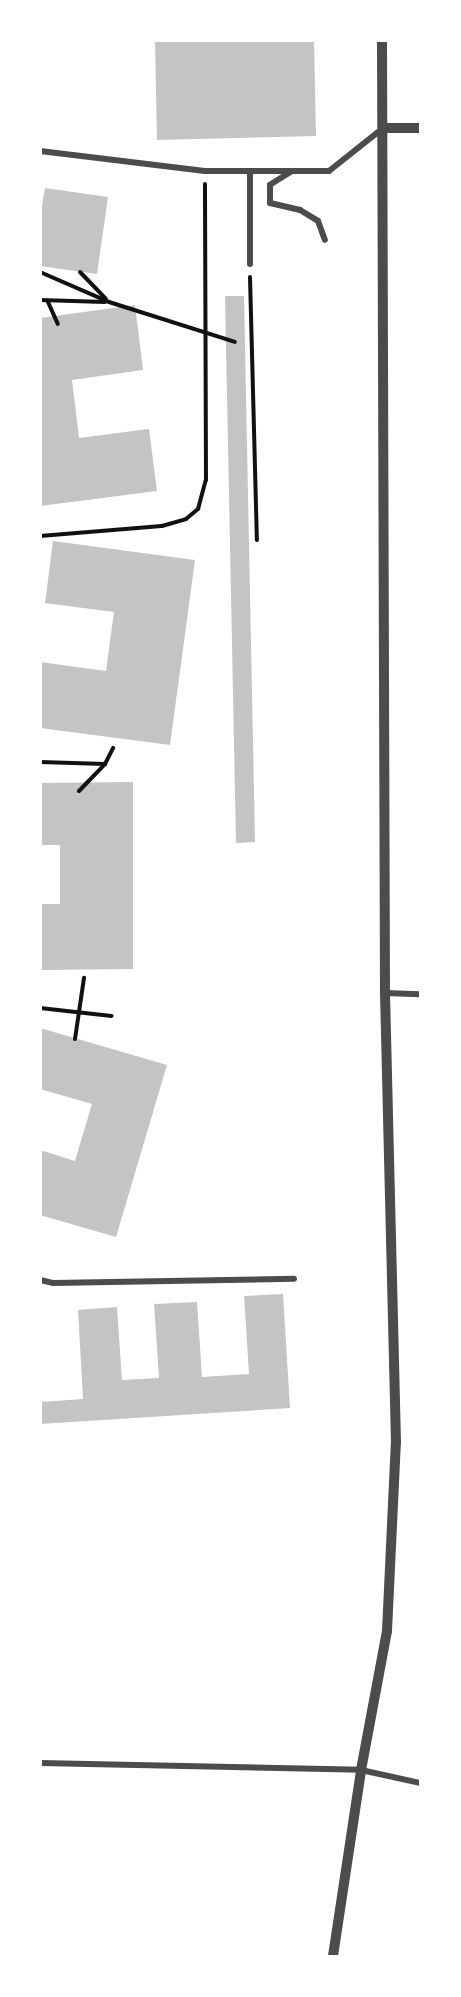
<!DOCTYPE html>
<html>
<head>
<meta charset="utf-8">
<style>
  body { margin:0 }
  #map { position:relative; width:461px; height:1997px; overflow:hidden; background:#fff; font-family:"Open Sans",sans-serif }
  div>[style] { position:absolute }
  .building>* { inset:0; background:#c4c4c4 }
  .path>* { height:4px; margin:-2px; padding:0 2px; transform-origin:2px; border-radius:2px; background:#111 }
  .minor>* { height:6px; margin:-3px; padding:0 3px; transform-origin:3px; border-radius:3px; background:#4c4c4c }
  .tertiary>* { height:10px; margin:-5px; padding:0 5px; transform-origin:5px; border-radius:5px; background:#4c4c4c }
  span { translate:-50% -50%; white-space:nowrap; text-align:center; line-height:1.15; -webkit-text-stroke:4.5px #fff; paint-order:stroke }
  .frame { position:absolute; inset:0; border:42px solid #fff; pointer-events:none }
</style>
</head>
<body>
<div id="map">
  <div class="building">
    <div style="clip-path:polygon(155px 40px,314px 40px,316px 136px,157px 140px)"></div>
    <div style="clip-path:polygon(45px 188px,108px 197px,97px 274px,40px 266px,40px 216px)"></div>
    <div style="clip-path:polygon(225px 296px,244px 296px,255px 842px,236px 843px)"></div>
    <div style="clip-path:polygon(135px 305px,143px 370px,72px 380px,79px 438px,149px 429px,157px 491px,40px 506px,40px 318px)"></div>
    <div style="clip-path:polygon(53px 541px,195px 560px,170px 745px,40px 728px,40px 662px,106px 671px,114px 612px,45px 603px)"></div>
    <div style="clip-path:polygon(133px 782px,133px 969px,40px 970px,40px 904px,60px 904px,60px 845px,40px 845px,40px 783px)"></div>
    <div style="clip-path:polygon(40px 1028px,167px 1065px,116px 1237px,40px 1215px,40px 1150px,75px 1161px,92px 1104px,40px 1089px)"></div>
    <div style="clip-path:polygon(283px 1294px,290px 1408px,40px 1424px,40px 1402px,83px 1399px,78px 1310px,117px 1307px,122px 1380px,159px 1378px,154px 1304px,197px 1302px,202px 1377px,249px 1374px,244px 1296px)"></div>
  </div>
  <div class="path">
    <div style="left:40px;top:272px;width:75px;rotate:23.5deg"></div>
    <div style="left:109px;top:302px;width:132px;rotate:17.6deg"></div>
    <div style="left:80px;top:272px;width:37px;rotate:46deg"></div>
    <div style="left:250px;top:277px;width:263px;rotate:88.5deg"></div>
    <div style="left:40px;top:300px;width:65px;rotate:1.8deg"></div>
    <div style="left:48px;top:302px;width:24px;rotate:66deg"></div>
    <div style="left:40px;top:536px;width:122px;rotate:-4.7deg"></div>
    <div style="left:162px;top:526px;width:25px;rotate:-16deg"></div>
    <div style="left:186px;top:519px;width:16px;rotate:-40deg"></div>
    <div style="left:198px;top:509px;width:30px;rotate:-75deg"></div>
    <div style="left:206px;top:480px;width:296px;rotate:-90.2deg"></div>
    <div style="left:40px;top:762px;width:65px;rotate:1.8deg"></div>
    <div style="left:79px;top:791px;width:37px;rotate:-46deg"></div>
    <div style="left:105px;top:764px;width:18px;rotate:-63deg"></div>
    <div style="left:40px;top:1008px;width:72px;rotate:6.3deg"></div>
    <div style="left:75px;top:1039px;width:62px;rotate:-81.6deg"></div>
  </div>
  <div class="minor">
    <div style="left:40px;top:151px;width:166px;rotate:6.9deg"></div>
    <div style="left:205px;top:171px;width:124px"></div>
    <div style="left:329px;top:171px;width:69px;rotate:-38.5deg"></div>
    <div style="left:250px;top:171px;width:93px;rotate:90deg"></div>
    <div style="left:292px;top:171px;width:26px;rotate:148deg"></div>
    <div style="left:270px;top:185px;width:18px;rotate:90deg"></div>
    <div style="left:270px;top:203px;width:31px;rotate:13deg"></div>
    <div style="left:300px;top:210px;width:21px;rotate:31deg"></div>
    <div style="left:318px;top:221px;width:20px;rotate:70deg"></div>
    <div style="left:385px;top:993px;width:35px;rotate:2deg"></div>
    <div style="left:40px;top:1280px;width:13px;rotate:13deg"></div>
    <div style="left:53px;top:1283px;width:241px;rotate:-1deg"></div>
    <div style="left:40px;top:1763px;width:321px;rotate:1.2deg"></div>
    <div style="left:361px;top:1770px;width:60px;rotate:12.4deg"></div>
  </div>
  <div class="tertiary">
    <div style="left:384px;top:128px;width:36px"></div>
    <div style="left:333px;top:1956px;width:188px;rotate:-81.4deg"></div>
    <div style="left:361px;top:1770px;width:141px;rotate:-79.4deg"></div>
    <div style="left:387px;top:1631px;width:188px;rotate:-87.3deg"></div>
    <div style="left:396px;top:1443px;width:450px;rotate:-91.4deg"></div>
    <div style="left:385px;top:993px;width:953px;rotate:-90.18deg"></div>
  </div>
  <div class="frame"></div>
</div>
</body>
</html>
